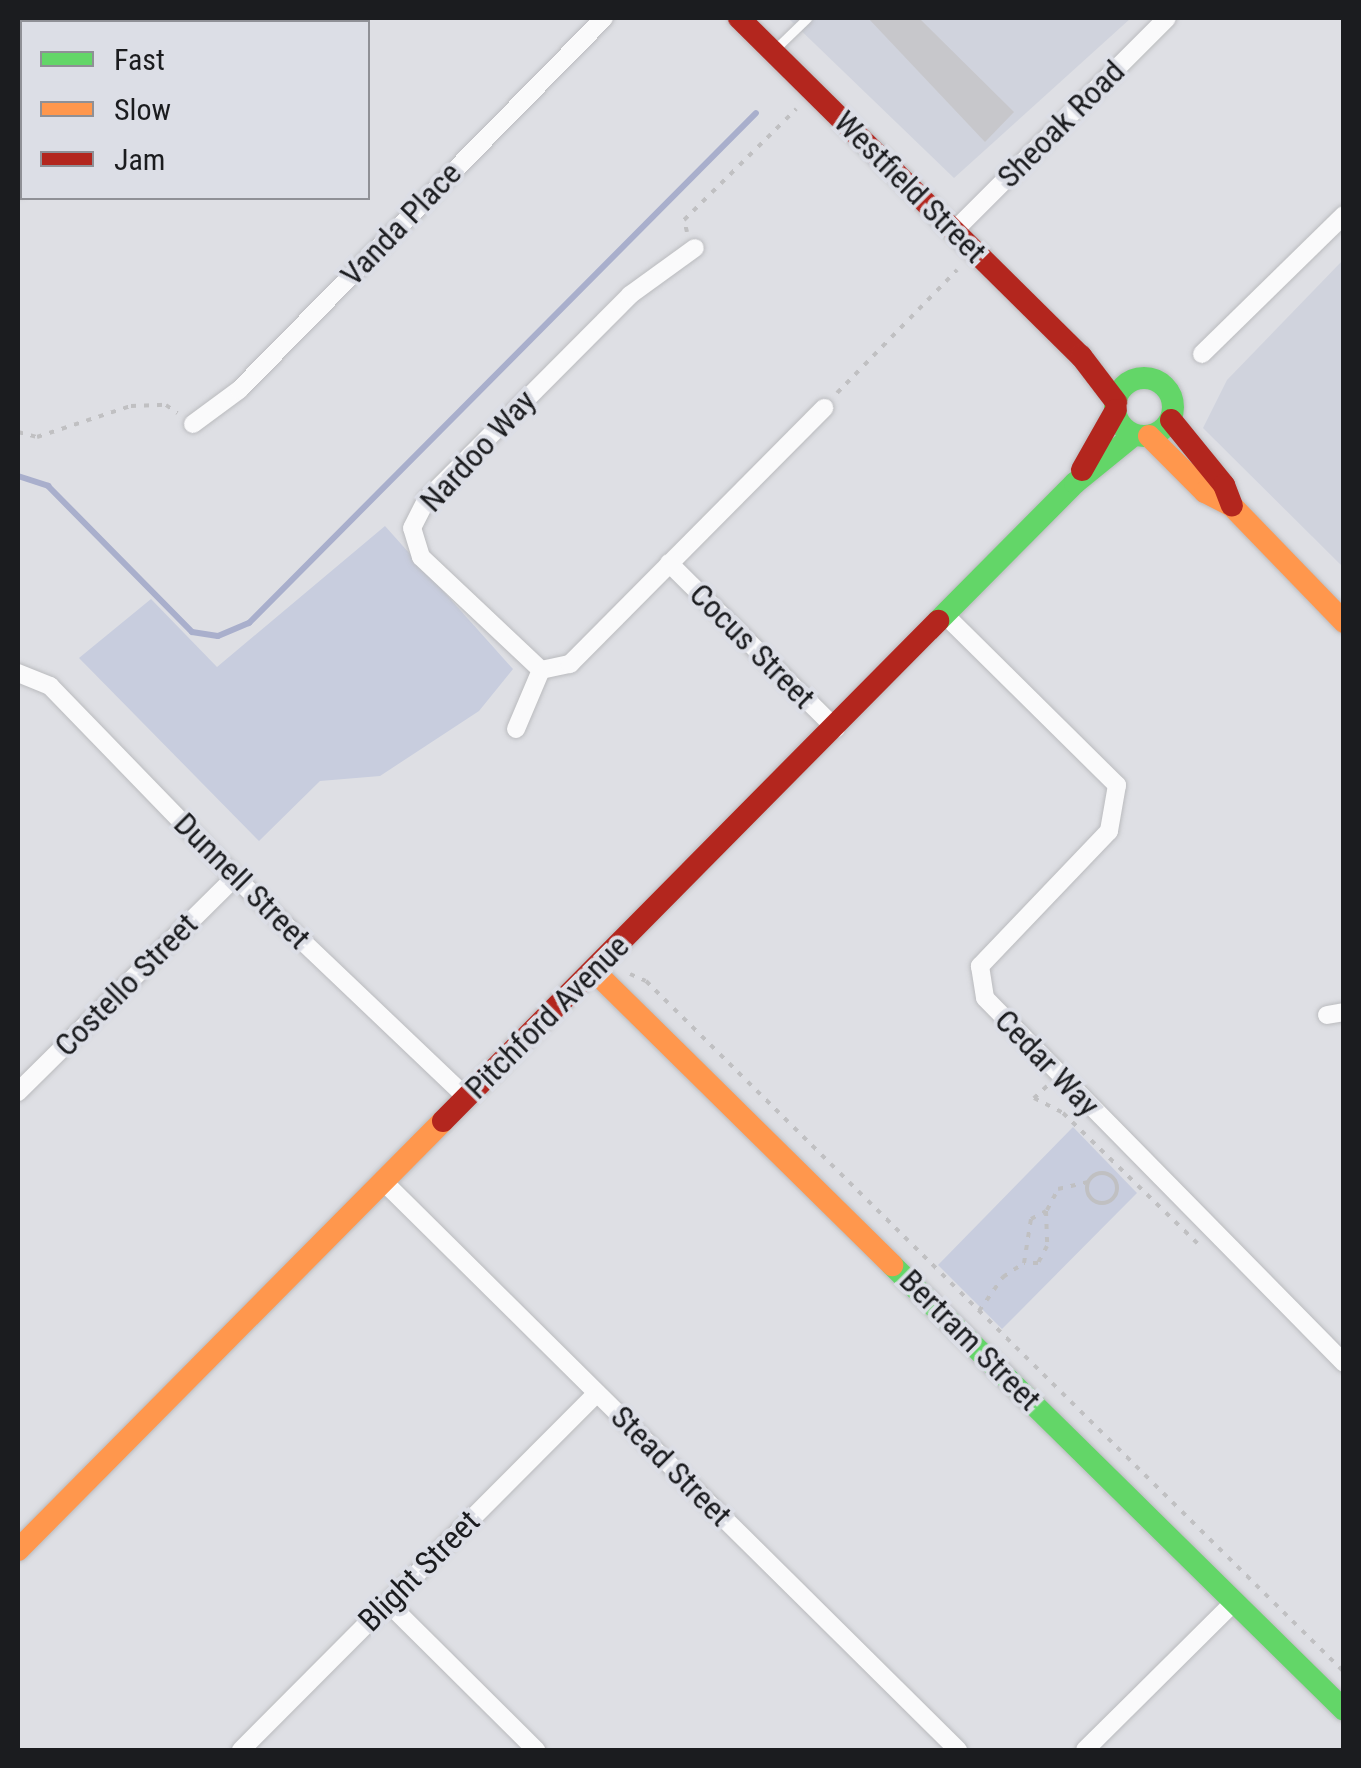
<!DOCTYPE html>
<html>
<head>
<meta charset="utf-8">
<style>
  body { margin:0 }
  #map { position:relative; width:1361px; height:1768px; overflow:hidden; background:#dedfe4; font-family:"Roboto Condensed",sans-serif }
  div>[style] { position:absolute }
  .built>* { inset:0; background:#d0d3dd }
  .green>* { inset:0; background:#c8cdde }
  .stream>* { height:6px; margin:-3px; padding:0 3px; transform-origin:3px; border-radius:3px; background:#a9afcc }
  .building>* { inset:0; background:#c7c7cb }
  .path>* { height:4px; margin-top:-2px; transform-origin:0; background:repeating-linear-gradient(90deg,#c0c0c2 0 5px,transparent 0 13px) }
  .path>.ring { margin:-2px; padding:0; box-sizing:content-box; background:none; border:4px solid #c0c0c2; border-radius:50% }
  .roads { filter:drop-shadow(0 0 2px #babbbe) drop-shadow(0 0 2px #babbbe) }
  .lane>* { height:9px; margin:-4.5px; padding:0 4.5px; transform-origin:4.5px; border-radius:4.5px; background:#fafafb }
  .street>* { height:18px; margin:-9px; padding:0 9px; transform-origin:9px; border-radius:9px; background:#fafafb }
  .fast>* { height:22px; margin:-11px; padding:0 11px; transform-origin:11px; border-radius:11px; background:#63d668 }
  .fast>.ring { margin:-11px; padding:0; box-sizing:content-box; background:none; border:22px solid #63d668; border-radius:50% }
  .slow>* { height:22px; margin:-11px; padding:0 11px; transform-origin:11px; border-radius:11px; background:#ff974d }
  .jam>* { height:22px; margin:-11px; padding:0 11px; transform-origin:11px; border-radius:11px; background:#b3261e }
  span { translate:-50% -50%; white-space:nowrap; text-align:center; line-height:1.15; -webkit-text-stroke:8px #dcdee6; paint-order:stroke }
  .street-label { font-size:32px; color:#1b1c1f }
  .frame { position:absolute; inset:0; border:20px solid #1b1c1f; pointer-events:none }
  .legend { position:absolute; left:20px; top:20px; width:350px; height:180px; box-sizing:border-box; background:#dcdee6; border:2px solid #8f9096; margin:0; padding:12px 18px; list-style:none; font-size:30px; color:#1b1c1f }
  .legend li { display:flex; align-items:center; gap:20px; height:50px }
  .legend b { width:50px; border:2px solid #8f9096 }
</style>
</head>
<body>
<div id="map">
  <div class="built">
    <div style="clip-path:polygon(788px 18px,1131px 18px,954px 178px)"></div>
    <div style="clip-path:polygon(1343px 260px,1343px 567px,1203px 428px,1227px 380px)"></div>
  </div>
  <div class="green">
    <div style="clip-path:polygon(385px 526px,513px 669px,479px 711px,380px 776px,320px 781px,259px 841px,79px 658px,151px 599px,217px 667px)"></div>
    <div style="clip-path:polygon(1073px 1127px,1137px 1193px,1002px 1329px,938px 1265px)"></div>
  </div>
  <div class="stream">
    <div style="left:18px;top:476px;width:32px;rotate:18deg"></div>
    <div style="left:48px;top:486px;width:205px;rotate:45.4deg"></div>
    <div style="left:192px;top:632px;width:26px;rotate:9deg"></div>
    <div style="left:218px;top:636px;width:34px;rotate:-23deg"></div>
    <div style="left:249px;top:623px;width:719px;rotate:-45.17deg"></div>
  </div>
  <div class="building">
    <div style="clip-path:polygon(868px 18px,919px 18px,1014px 112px,985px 142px)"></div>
  </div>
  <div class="path">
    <div style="left:687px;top:232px;width:12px;rotate:-104deg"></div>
    <div style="left:684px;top:220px;width:158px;rotate:-44.7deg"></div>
    <div style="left:837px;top:393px;width:172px;rotate:-45.7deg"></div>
    <div style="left:18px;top:432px;width:20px;rotate:15deg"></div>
    <div style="left:37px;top:437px;width:99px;rotate:-18.3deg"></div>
    <div style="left:131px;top:406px;width:35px;rotate:-2deg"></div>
    <div style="left:166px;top:405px;width:14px;rotate:36deg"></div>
    <div style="left:630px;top:974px;width:17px;rotate:24deg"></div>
    <div style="left:646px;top:981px;width:982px;rotate:44.71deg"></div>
    <div style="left:1047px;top:1086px;width:18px;rotate:137deg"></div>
    <div style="left:1034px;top:1098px;width:33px;rotate:27deg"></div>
    <div style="left:1063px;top:1113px;width:190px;rotate:44.1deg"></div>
    <div class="ring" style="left:1087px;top:1173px;width:26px;height:26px"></div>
    <div style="left:1047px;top:1210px;width:24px;rotate:-62deg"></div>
    <div style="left:1058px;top:1189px;width:31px;rotate:-13deg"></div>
    <div style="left:979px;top:1311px;width:42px;rotate:-54.8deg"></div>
    <div style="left:1003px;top:1277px;width:25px;rotate:-34deg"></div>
    <div style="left:1024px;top:1263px;width:45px;rotate:-81deg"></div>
    <div style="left:1031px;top:1219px;width:17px;rotate:-28deg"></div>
    <div style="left:1046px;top:1211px;width:35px;rotate:88deg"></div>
    <div style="left:1047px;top:1246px;width:19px;rotate:118deg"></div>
    <div style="left:1038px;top:1263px;width:14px;rotate:180deg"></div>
  </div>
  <div class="roads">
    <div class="lane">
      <div style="left:773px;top:51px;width:47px;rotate:-44.1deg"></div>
    </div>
    <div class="street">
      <div style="left:954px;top:231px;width:301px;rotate:-45deg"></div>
      <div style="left:1202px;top:354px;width:199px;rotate:-44.4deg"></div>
      <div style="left:193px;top:424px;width:57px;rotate:-36.5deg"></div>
      <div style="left:239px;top:390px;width:521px;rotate:-45.54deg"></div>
      <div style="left:669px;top:563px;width:235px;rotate:44.8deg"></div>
      <div style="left:945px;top:615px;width:242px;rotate:44.7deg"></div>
      <div style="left:1117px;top:785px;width:47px;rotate:99.9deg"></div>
      <div style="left:1109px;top:831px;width:187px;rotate:133.7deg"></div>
      <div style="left:980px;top:966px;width:32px;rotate:81deg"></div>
      <div style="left:985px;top:998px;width:512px;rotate:45.47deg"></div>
      <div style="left:541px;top:670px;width:165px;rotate:-136.7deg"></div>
      <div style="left:421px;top:557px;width:30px;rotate:-107deg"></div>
      <div style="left:412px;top:528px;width:31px;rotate:-63deg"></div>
      <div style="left:426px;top:500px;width:289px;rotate:-45.1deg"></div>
      <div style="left:630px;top:295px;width:80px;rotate:-35.9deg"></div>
      <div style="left:18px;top:673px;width:35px;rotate:22deg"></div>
      <div style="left:50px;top:686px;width:266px;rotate:45.9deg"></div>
      <div style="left:235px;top:877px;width:319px;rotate:43.6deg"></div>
      <div style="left:516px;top:729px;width:64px;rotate:-67deg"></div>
      <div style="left:541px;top:670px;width:30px;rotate:-12deg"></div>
      <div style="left:570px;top:664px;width:361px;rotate:-45.2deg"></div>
      <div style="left:1327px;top:1015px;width:17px;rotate:-10deg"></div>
      <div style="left:18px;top:1092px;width:305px;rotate:-44.7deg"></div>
      <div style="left:383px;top:1181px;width:809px;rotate:44.7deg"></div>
      <div style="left:388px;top:1603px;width:209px;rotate:44.8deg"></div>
      <div style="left:241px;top:1750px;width:504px;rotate:-45.08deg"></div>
      <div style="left:1085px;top:1750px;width:210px;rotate:-44.8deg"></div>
    </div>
    <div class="fast">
      <div class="ring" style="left:1115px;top:378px;width:36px;height:36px"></div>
      <div style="left:938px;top:621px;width:194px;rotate:-45.2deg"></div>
      <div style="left:1075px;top:483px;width:76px;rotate:-39.1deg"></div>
      <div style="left:892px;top:1265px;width:634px;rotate:44.55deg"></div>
    </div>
    <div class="slow">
      <div style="left:1149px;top:436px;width:79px;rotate:45deg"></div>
      <div style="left:1205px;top:492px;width:30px;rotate:27deg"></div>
      <div style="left:1232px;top:506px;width:161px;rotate:46deg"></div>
      <div style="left:594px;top:971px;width:419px;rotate:44.6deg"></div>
      <div style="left:18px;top:1550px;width:604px;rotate:-45.27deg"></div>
    </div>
    <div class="jam">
      <div style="left:739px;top:18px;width:481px;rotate:44.7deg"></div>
      <div style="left:1081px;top:356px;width:58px;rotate:52.7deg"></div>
      <div style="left:180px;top:22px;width:6px;rotate:-39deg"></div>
      <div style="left:18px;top:186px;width:6px;rotate:-51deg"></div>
      <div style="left:1171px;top:420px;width:84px;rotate:50.8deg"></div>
      <div style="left:1224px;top:485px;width:22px;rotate:69deg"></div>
      <div style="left:1082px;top:470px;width:69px;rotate:-60.5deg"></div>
      <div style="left:443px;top:1121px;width:704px;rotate:-45.29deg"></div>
    </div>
  </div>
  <div class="street-label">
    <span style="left:1061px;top:124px;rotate:-45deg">Sheoak Road</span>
    <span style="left:910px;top:187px;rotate:45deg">Westfield Street</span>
    <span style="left:401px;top:224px;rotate:-46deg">Vanda Place</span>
    <span style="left:478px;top:451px;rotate:-47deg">Nardoo Way</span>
    <span style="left:752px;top:646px;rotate:45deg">Cocus Street</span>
    <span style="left:242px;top:881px;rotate:45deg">Dunnell Street</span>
    <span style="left:126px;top:985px;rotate:-45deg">Costello Street</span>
    <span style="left:547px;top:1017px;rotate:-45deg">Pitchford Avenue</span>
    <span style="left:1047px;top:1063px;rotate:46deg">Cedar Way</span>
    <span style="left:970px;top:1340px;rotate:45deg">Bertram Street</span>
    <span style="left:671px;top:1466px;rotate:45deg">Stead Street</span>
    <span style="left:419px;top:1571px;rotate:-45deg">Blight Street</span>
  </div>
  <div class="frame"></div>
  <ul class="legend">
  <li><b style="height:12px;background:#63d668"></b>Fast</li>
  <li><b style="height:12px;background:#ff974d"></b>Slow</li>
  <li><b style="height:12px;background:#b3261e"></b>Jam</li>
  </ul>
</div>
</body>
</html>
